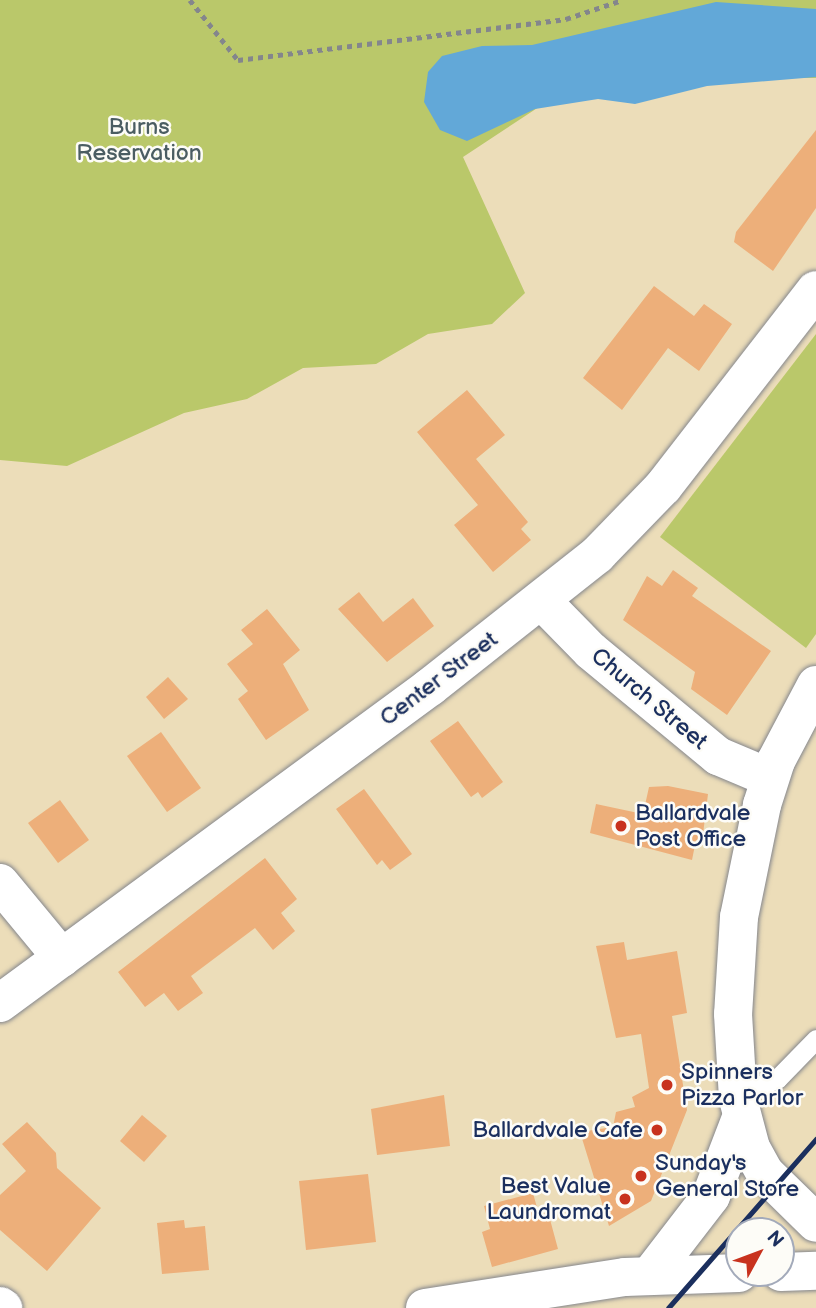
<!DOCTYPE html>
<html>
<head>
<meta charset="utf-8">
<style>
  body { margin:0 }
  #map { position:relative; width:816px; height:1308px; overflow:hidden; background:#ecddb9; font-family:"Balsamiq Sans",sans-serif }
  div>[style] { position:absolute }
  .green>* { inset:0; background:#bac86a }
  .water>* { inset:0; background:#62a8d8 }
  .building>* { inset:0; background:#edaf7a }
  .path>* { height:4.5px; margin-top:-2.25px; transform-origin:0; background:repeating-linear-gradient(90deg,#84868c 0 5px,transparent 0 10px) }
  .roads { filter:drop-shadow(0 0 2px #84868c) drop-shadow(0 0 2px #84868c) }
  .lane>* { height:19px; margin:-9.5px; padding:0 9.5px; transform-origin:9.5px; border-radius:9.5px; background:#fff }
  .street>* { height:38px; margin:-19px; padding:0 19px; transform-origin:19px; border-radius:19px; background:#fff }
  .secondary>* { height:38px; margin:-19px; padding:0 19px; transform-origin:19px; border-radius:19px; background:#fff }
  .rail>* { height:5px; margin:-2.5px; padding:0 2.5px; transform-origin:2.5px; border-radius:2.5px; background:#1b2f5e }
  .dots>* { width:19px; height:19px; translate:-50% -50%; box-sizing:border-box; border:4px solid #fdfcf7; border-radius:50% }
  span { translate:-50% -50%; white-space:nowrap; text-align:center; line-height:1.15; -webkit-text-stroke:5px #fdfcf7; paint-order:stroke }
  .park-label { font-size:23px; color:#4b5d62 }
  .street-label { font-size:23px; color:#1b2f5e }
  .poi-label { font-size:23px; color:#1b2f5e }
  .left { translate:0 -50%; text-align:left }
  .right { translate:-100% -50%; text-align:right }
  .north { position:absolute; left:725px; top:1217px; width:70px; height:70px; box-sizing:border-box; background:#fdfcf7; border:2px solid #a3aaba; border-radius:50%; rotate:49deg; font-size:19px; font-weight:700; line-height:28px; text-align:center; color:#1b2f5e }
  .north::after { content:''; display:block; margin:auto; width:24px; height:32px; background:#c8321e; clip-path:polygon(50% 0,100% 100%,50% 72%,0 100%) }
</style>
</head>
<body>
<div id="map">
  <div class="green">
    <div style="clip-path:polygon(0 0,816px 0,816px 78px,723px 78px,548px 101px,463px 157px,525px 293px,492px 324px,428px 334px,376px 364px,303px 368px,247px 399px,184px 413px,67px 466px,0 460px)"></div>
    <div style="clip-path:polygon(816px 334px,816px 634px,806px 648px,660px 537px)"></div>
  </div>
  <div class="water">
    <div style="clip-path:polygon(716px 2px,816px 9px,816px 77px,707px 86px,635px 104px,598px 99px,535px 109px,467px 141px,440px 130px,424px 102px,428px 72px,442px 56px,482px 46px,532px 45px)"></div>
  </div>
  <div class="building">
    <div style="clip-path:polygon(816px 130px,816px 208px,773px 271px,734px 242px,736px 232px)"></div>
    <div style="clip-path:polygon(654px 286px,694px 316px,704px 304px,732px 324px,699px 371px,668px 348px,622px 410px,583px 378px)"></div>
    <div style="clip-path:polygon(467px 390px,505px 435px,476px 459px,528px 522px,521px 529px,531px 540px,493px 572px,454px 525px,478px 505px,417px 432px)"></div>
    <div style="clip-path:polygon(673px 570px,698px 588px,692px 596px,771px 651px,727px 715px,691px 689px,695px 672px,623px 620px,647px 576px,662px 586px)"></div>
    <div style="clip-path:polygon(359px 592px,383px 622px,413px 598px,434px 626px,387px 662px,338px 609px)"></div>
    <div style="clip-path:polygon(267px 609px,300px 650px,283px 664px,309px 710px,266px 740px,238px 699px,248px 691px,227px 664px,253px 644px,241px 630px)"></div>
    <div style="clip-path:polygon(168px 677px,188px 699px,164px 719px,146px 697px)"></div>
    <div style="clip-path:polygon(458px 721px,503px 782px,482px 798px,478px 792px,471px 797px,430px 741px)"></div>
    <div style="clip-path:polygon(161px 732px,201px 788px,167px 812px,127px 756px)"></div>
    <div style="clip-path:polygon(668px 786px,708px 794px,702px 842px,696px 840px,692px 860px,590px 833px,596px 804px,643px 814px,649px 787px)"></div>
    <div style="clip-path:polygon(364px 789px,412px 854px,390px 870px,382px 860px,377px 865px,336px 809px)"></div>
    <div style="clip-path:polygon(60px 800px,89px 840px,58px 863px,28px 823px)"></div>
    <div style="clip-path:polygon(265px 858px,297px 899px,281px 913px,295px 931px,273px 950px,255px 928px,191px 976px,203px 993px,178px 1011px,164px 993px,145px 1007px,118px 972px)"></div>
    <div style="clip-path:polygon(624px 942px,627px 960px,677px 951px,687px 1013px,672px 1016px,687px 1110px,651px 1201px,609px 1226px,580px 1132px,613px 1127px,616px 1112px,635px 1107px,632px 1097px,649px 1088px,641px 1034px,616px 1038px,596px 946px)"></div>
    <div style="clip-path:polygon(444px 1095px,450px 1146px,377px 1155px,371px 1109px)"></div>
    <div style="clip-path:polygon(142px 1115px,167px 1136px,144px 1162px,120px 1141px)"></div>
    <div style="clip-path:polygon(27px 1122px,56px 1153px,57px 1168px,101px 1208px,47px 1271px,0 1230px,0 1195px,26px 1171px,2px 1144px)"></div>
    <div style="clip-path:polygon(368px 1174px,376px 1242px,306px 1250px,299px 1181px)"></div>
    <div style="clip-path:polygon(533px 1193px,539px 1215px,548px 1212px,558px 1249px,492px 1267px,482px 1232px,490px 1229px,484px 1206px)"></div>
    <div style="clip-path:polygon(184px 1220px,185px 1228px,205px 1226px,209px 1270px,162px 1274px,157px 1223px)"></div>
  </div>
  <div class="path">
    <div style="left:190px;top:0;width:77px;rotate:51.3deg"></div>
    <div style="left:238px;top:60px;width:331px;rotate:-7.1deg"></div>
    <div style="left:566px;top:19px;width:59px;rotate:-18.7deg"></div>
  </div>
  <div class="roads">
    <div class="lane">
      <div style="left:737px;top:1094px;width:43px;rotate:-20.6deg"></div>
      <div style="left:777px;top:1079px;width:56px;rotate:-45.7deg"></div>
    </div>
    <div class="street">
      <div style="left:541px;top:600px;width:71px;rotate:45.6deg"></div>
      <div style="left:591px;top:651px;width:165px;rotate:39.6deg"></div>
      <div style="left:718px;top:756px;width:56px;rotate:22.9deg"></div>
      <div style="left:0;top:883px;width:97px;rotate:50.4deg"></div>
      <div style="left:0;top:1003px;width:534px;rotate:-36.31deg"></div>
      <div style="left:430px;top:687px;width:213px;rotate:-38.3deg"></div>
      <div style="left:597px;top:555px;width:95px;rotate:-45.9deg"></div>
      <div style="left:663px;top:487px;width:249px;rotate:-52.2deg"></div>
    </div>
    <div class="secondary">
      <div style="left:816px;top:685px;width:86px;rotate:117.8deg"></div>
      <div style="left:776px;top:761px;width:46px;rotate:107.7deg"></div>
      <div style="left:762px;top:805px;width:114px;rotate:101.6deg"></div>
      <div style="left:739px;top:917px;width:97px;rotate:93.5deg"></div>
      <div style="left:733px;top:1014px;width:85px;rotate:86.6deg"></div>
      <div style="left:738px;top:1099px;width:51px;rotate:75.1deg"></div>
      <div style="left:751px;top:1148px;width:29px;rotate:61deg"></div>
      <div style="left:765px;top:1173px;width:71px;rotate:44.4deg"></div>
      <div style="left:781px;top:1272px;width:35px;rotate:-2deg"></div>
      <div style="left:651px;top:1274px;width:98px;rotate:-52.4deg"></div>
      <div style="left:711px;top:1196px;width:84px;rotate:-69deg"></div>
      <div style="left:0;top:1306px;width:4px;rotate:34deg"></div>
      <div style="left:425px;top:1308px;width:202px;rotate:-8.8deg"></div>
      <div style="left:625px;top:1277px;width:114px;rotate:-2deg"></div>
    </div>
  </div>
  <div class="rail">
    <div style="left:668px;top:1308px;width:225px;rotate:-48.8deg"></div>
  </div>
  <div class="dots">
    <div style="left:621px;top:826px;background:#c8321e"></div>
    <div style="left:667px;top:1085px;background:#c8321e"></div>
    <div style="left:657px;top:1130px;background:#c8321e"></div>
    <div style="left:641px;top:1176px;background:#c8321e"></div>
    <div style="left:625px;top:1199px;background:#c8321e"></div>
  </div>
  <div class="park-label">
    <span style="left:139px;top:140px">Burns<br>Reservation</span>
  </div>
  <div class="street-label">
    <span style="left:439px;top:679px;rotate:-37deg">Center Street</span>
    <span style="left:649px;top:699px;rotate:40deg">Church Street</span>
  </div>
  <div class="poi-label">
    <span class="left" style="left:635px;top:826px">Ballardvale<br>Post Office</span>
    <span class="left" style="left:681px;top:1085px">Spinners<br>Pizza Parlor</span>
    <span class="right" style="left:643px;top:1130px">Ballardvale Cafe</span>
    <span class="left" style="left:655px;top:1176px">Sunday's<br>General Store</span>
    <span class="right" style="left:611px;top:1199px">Best Value<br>Laundromat</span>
  </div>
  <div class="north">N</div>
</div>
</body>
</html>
